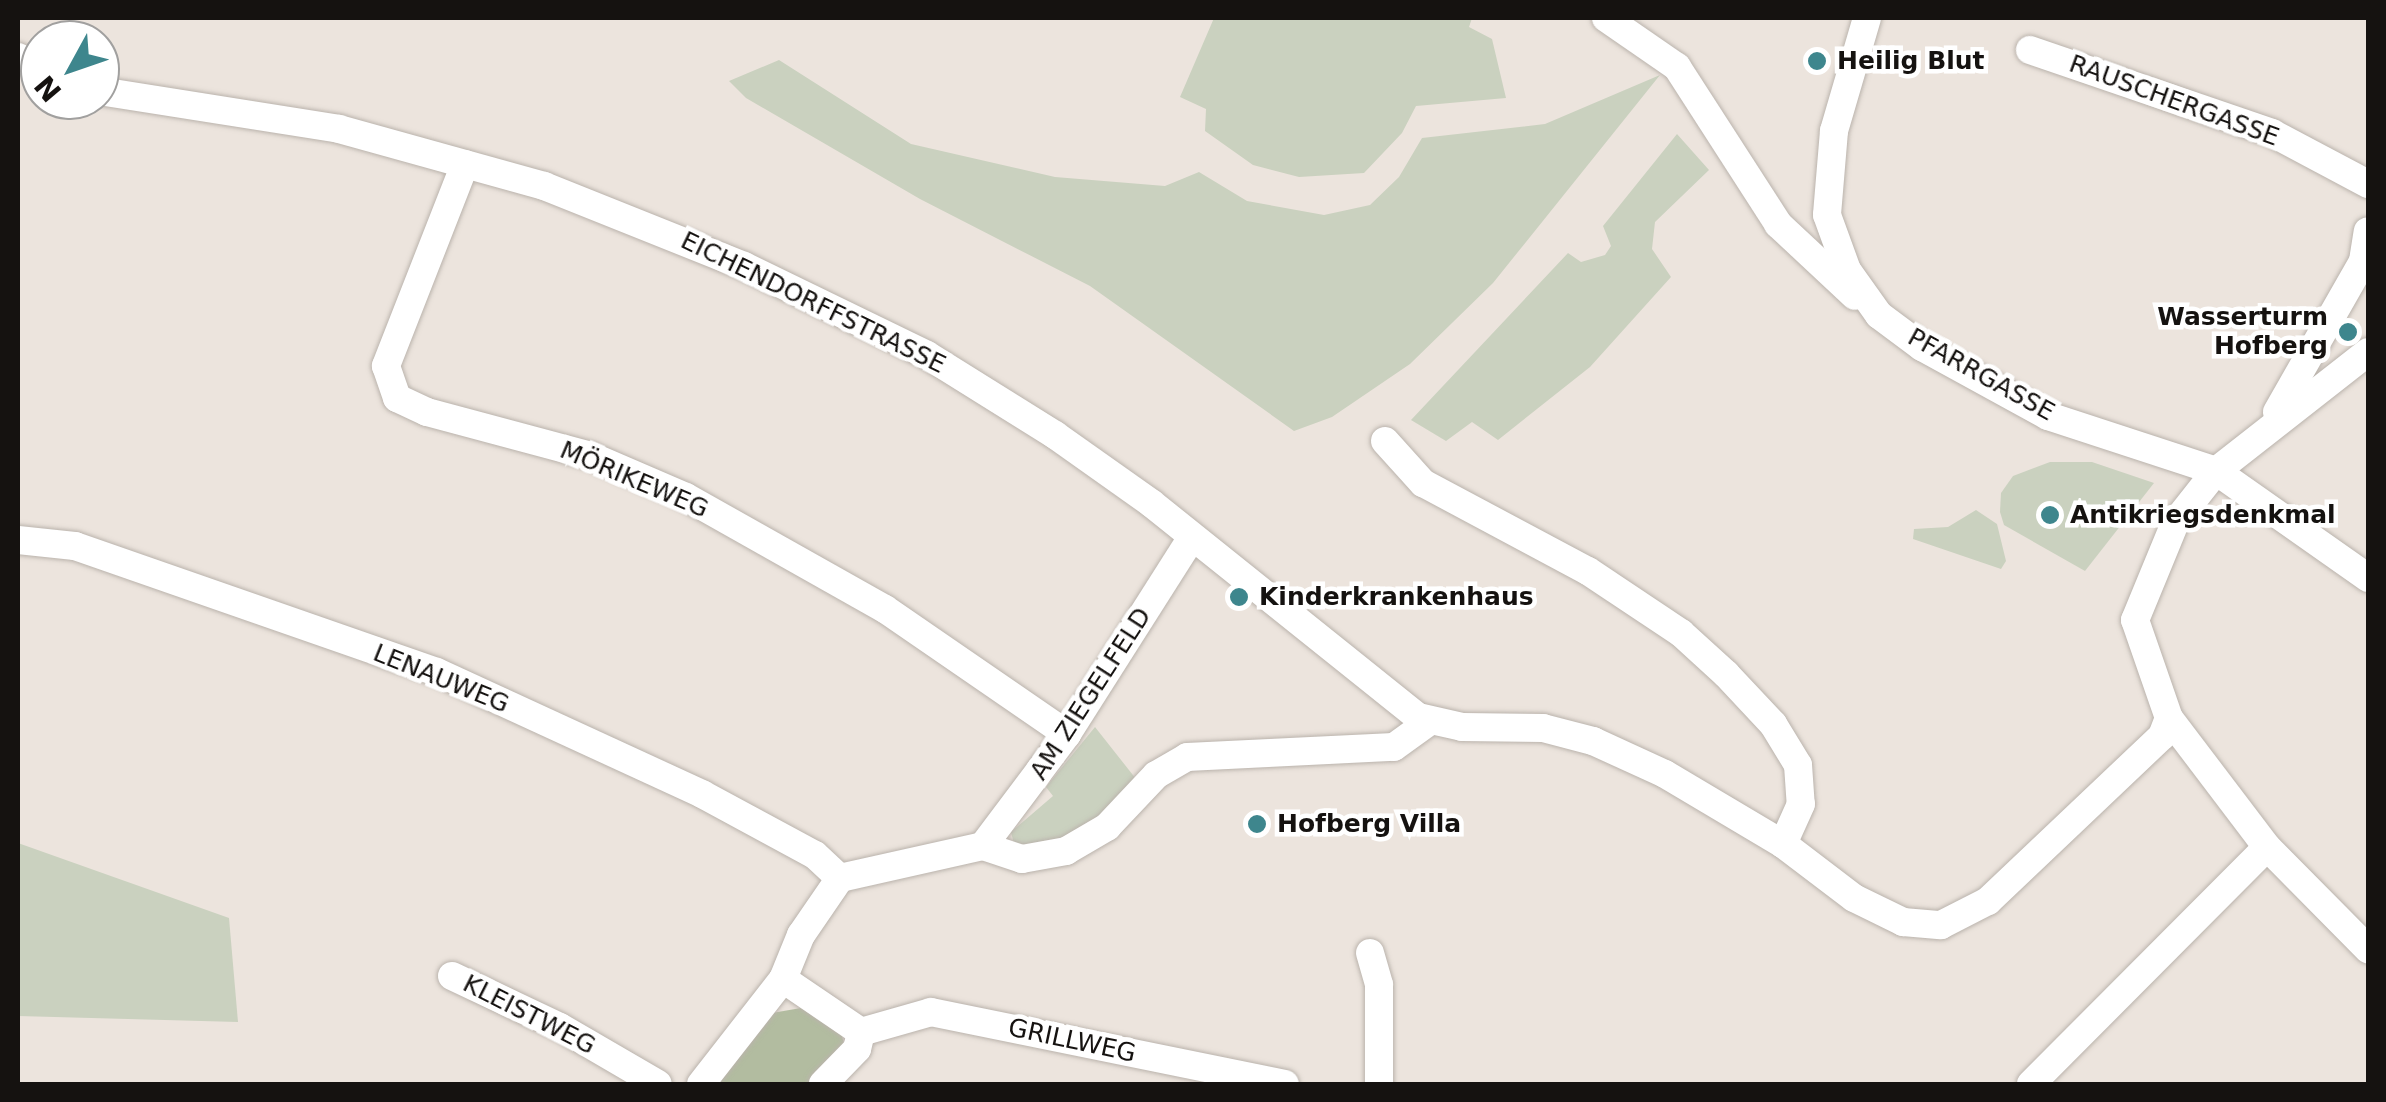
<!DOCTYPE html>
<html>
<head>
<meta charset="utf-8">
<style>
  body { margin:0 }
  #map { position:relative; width:2386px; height:1102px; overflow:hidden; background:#ece4dd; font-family:"DejaVu Sans",sans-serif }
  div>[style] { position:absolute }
  .green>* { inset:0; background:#cad1bf }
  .forest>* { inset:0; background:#b2bca0 }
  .roads { filter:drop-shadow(0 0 2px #bab3ac) drop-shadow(0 0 2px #bab3ac) }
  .street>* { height:28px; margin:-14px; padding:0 14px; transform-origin:14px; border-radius:14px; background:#fff }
  .dots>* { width:28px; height:28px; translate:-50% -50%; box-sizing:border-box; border:5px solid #fff; border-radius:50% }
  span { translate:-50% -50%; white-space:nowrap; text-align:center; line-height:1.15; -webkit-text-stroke:9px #fff; paint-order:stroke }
  .poi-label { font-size:25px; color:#151210; font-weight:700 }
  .left { translate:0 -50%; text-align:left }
  .right { translate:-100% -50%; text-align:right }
  .street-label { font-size:25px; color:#151210 }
  .frame { position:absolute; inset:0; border:20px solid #151210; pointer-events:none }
  .north { position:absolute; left:20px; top:20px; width:100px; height:100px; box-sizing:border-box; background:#fff; border:2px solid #a1a09f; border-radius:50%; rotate:230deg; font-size:28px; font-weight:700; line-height:40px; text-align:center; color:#151210 }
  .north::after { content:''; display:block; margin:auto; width:35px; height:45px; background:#3e868d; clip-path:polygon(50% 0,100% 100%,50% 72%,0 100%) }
</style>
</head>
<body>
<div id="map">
  <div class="green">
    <div style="clip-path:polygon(1214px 18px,1472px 18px,1469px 27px,1492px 39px,1506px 98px,1416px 106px,1402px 133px,1364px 173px,1299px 177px,1253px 165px,1205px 131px,1206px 109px,1180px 97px)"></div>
    <div style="clip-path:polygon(779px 60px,911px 144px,1055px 177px,1165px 186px,1199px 172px,1247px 201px,1324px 215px,1370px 205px,1399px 177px,1422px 138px,1545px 124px,1660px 75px,1493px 283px,1410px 364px,1332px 417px,1294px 431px,1090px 286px,920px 199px,746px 98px,729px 81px)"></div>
    <div style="clip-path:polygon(1677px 134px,1709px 170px,1655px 222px,1652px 249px,1671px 277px,1590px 367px,1498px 440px,1472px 422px,1446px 441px,1411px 420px,1568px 253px,1581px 262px,1605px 255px,1611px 246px,1603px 226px)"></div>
    <div style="clip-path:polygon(2050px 462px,2092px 462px,2154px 483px,2085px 571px,2004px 525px,2000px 512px,2001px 493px,2013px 476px)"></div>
    <div style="clip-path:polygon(1976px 510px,1997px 524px,2006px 561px,2001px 569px,1913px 539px,1914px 529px,1948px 527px)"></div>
    <div style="clip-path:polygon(1095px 727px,1140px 784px,1122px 803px,1043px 849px,1014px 844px,1011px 832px,1053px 796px,1046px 787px)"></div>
    <div style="clip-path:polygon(18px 843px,229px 918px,238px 1022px,18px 1016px)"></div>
  </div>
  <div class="forest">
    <div style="clip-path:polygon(801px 1008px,840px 1029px,845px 1047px,809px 1084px,718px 1084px,772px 1013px)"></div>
  </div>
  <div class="roads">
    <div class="street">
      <div style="left:1606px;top:18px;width:86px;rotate:34.6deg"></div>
      <div style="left:1677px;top:67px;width:187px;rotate:57.2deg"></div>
      <div style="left:1778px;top:224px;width:105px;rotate:43.1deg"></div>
      <div style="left:1867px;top:18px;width:118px;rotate:106.3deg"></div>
      <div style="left:1834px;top:131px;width:84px;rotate:94.8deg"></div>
      <div style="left:1827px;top:215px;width:59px;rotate:70deg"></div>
      <div style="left:1847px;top:270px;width:55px;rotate:54.6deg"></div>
      <div style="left:1879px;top:315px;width:54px;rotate:36.7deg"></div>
      <div style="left:1922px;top:347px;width:144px;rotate:28.7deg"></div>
      <div style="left:2048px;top:416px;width:177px;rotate:18.1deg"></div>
      <div style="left:2216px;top:471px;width:186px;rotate:35.1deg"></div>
      <div style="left:2030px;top:50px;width:256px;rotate:18.9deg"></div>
      <div style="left:2272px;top:133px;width:109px;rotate:28deg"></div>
      <div style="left:18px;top:57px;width:24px;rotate:24deg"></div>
      <div style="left:100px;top:91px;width:242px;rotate:9deg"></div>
      <div style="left:339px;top:129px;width:213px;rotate:15.5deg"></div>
      <div style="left:544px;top:186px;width:215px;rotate:21.8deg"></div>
      <div style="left:744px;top:266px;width:203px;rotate:25.9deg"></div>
      <div style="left:927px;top:355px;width:151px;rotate:32deg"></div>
      <div style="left:1055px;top:435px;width:118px;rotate:35.3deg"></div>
      <div style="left:1151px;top:503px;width:342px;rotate:38.7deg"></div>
      <div style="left:1418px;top:717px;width:45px;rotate:12.8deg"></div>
      <div style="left:1462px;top:727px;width:81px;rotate:0.7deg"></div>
      <div style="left:1543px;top:728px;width:52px;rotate:14.6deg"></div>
      <div style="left:1593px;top:741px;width:79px;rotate:24.6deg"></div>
      <div style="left:1665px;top:774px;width:137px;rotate:30.7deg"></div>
      <div style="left:1783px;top:844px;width:89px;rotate:37.3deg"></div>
      <div style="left:1854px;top:898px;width:55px;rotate:26.1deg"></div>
      <div style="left:1903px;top:922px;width:38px;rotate:5deg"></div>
      <div style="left:1941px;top:925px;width:53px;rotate:-27.1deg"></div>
      <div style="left:1988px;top:901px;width:240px;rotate:-43.5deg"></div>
      <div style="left:2162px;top:736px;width:19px;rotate:-69deg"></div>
      <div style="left:465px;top:164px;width:217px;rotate:111.4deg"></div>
      <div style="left:386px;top:366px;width:34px;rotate:71deg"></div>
      <div style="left:397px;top:398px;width:33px;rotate:25deg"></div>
      <div style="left:427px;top:412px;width:170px;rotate:15deg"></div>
      <div style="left:591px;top:456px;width:103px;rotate:23.3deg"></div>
      <div style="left:686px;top:497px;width:228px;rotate:29.4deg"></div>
      <div style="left:885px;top:609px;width:221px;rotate:34.5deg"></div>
      <div style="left:2368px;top:352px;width:193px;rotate:141.9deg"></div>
      <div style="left:2216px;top:471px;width:66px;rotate:128.3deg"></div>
      <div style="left:2175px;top:523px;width:105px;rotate:112.4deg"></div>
      <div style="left:2135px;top:620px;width:104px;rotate:70.9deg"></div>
      <div style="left:2169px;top:718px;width:162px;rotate:52.8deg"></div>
      <div style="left:2267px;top:847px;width:144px;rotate:45.3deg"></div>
      <div style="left:2277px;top:412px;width:174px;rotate:-60.3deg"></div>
      <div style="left:2363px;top:261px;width:30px;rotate:-81deg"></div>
      <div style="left:1385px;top:441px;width:57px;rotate:47.9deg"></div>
      <div style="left:1423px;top:483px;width:187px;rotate:28.1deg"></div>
      <div style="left:1588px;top:571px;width:112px;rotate:33.7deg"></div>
      <div style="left:1681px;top:633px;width:61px;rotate:42.3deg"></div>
      <div style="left:1726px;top:674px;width:69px;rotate:46.8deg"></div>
      <div style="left:1773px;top:724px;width:48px;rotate:58.6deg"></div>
      <div style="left:1798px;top:765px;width:39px;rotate:86deg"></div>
      <div style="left:1801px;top:804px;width:44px;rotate:114.2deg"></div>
      <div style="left:18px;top:540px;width:57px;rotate:6deg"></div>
      <div style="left:75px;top:546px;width:383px;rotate:19.2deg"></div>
      <div style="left:437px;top:672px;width:292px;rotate:24.7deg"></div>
      <div style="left:702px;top:794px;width:128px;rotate:28.4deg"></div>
      <div style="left:815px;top:855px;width:34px;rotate:43deg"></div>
      <div style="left:983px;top:846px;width:140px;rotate:-53.1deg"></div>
      <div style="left:1067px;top:734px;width:233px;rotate:-57.6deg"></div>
      <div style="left:1370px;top:953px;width:33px;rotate:74deg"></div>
      <div style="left:1379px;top:985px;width:99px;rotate:90deg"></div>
      <div style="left:452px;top:976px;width:119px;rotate:25.3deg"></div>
      <div style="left:560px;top:1027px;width:113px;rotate:30.2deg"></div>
      <div style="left:783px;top:979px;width:94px;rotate:34.2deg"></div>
      <div style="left:861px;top:1032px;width:17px;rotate:103deg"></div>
      <div style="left:857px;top:1049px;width:49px;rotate:134.2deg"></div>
      <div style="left:861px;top:1032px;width:73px;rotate:-15.9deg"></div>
      <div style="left:931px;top:1012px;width:361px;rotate:11.5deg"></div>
      <div style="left:701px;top:1084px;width:133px;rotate:-52deg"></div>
      <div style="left:783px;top:979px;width:48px;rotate:-67.8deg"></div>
      <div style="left:801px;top:935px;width:69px;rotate:-55.6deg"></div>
      <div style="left:840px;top:878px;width:147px;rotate:-12.6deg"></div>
      <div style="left:983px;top:846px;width:41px;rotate:18.4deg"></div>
      <div style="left:1022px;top:859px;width:45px;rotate:-10.3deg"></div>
      <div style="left:1066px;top:851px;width:48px;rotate:-30.3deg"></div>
      <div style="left:1107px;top:827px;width:71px;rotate:-46.7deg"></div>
      <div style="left:1156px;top:775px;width:36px;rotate:-30deg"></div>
      <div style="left:1187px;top:757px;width:207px;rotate:-2.8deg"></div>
      <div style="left:1394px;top:747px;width:44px;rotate:-35.8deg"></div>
      <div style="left:2031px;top:1084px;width:334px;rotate:-45.1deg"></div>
    </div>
  </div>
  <div class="dots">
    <div style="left:1817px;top:61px;background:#3e868d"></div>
    <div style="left:2348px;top:332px;background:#3e868d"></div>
    <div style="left:2050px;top:515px;background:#3e868d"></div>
    <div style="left:1239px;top:597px;background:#3e868d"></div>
    <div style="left:1257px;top:824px;background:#3e868d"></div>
  </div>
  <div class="poi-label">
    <span class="left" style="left:1837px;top:61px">Heilig Blut</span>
    <span class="right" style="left:2328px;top:332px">Wasserturm<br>Hofberg</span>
    <span class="left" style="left:2070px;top:515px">Antikriegsdenkmal</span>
    <span class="left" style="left:1259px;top:597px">Kinderkrankenhaus</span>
    <span class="left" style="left:1277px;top:824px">Hofberg Villa</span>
  </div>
  <div class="street-label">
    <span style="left:2174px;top:101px;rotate:20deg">RAUSCHERGASSE</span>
    <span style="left:813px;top:303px;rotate:26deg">EICHENDORFFSTRASSE</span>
    <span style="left:1981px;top:375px;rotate:29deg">PFARRGASSE</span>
    <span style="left:634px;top:480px;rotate:23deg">MÖRIKEWEG</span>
    <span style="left:441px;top:679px;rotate:22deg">LENAUWEG</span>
    <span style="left:1091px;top:694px;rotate:-57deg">AM ZIEGELFELD</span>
    <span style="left:529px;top:1015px;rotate:27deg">KLEISTWEG</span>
    <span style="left:1072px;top:1041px;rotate:12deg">GRILLWEG</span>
  </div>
  <div class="frame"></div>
  <div class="north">N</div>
</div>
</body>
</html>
